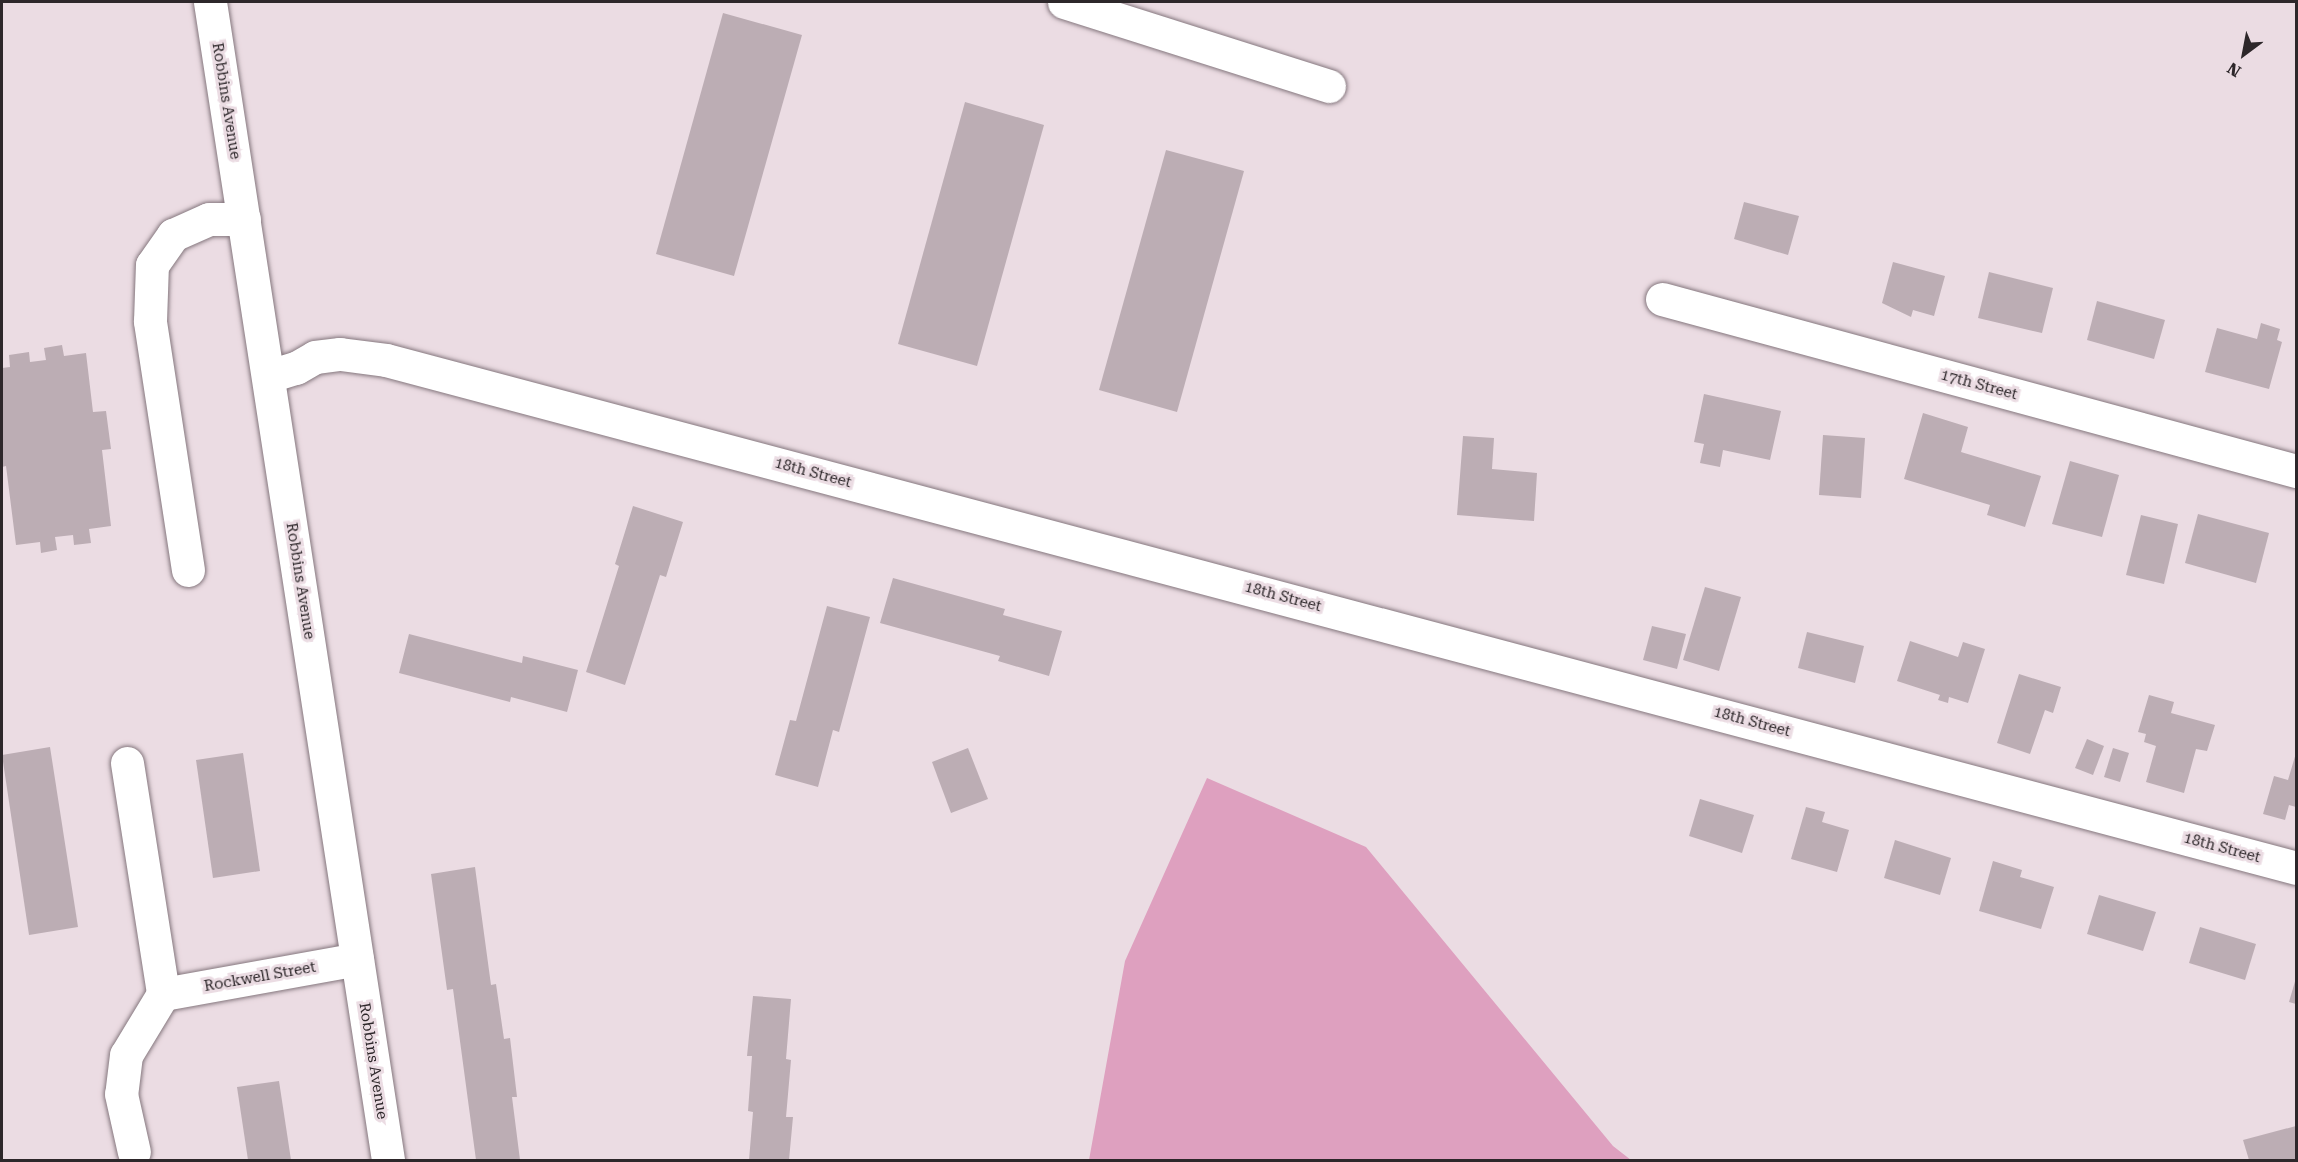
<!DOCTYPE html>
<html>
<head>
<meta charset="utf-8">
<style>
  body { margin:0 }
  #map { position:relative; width:2298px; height:1162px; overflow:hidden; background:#ebdce3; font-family:"Roboto Serif",serif }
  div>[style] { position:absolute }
  .green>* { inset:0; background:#dea0bf }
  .building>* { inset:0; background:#bcadb4 }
  .roads { filter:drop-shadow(0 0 2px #85777e) drop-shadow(0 0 2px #85777e) }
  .minor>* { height:33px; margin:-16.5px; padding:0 16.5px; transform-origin:16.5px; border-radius:16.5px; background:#fff }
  span { translate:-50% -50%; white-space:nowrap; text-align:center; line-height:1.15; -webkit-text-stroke:6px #ebdce3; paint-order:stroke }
  .street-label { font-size:15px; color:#2d272a }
  .frame { position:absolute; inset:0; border:3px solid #2d272a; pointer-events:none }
  .north { position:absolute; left:2214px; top:24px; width:60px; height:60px; -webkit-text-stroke:4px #ebdce3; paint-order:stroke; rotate:212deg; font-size:16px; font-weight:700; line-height:24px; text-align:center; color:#2d272a }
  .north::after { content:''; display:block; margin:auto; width:21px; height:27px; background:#2d272a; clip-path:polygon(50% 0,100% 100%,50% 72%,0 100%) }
</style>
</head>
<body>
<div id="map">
  <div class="green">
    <div style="clip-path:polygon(1207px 778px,1366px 847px,1613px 1146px,1631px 1160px,1089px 1160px,1125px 961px)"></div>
  </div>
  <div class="building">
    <div style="clip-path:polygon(723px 13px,802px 35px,734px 276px,656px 254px)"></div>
    <div style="clip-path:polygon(965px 102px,1044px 125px,977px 366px,898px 344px)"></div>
    <div style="clip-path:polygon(1166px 150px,1244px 171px,1177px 412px,1099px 390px)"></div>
    <div style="clip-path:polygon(1744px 202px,1799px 216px,1788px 255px,1734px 239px)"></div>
    <div style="clip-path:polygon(1893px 262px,1945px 276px,1934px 316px,1913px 310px,1911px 317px,1882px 303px)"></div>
    <div style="clip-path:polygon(1989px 272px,2053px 288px,2042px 333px,1978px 318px)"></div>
    <div style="clip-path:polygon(2097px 301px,2165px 320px,2154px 359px,2087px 340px)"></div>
    <div style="clip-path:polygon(2261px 323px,2280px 329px,2277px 340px,2282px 342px,2269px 389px,2205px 372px,2217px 328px,2257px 339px)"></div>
    <div style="clip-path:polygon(62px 345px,64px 356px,86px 353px,93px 412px,106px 411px,111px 449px,102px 450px,111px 526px,89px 529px,91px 543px,74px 545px,73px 535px,55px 537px,57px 550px,41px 553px,40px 542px,16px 545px,6px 466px,2px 467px,2px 368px,10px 367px,9px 355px,29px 352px,30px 362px,46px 360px,44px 348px)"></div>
    <div style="clip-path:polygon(1704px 394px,1781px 411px,1770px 460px,1723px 450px,1720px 467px,1700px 463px,1704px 444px,1694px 442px)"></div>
    <div style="clip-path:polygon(1923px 413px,1968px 427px,1961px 452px,2041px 476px,2025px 527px,1987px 515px,1990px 505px,1904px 479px)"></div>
    <div style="clip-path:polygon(1823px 435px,1865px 438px,1861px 498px,1819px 495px)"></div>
    <div style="clip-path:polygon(1463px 436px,1494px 438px,1492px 469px,1537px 473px,1534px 521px,1457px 515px)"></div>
    <div style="clip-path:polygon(2070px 461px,2119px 475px,2102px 537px,2052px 524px)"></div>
    <div style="clip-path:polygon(633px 506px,683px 522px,666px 577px,660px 575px,625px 685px,586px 672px,619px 566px,615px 564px)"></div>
    <div style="clip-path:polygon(2198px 514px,2269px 533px,2256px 583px,2185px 563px)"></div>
    <div style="clip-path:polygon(2141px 515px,2178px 524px,2164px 584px,2126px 575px)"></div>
    <div style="clip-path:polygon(893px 578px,1005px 609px,1003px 615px,1062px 631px,1049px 676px,998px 661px,1000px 656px,880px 623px)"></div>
    <div style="clip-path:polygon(1705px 587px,1741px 597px,1719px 671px,1683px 660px)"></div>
    <div style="clip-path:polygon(827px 606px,870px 617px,839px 732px,833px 730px,818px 787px,775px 775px,790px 720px,796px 721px)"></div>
    <div style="clip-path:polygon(1652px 626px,1686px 634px,1677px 669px,1643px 660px)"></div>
    <div style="clip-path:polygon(1807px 632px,1864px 646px,1855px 683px,1798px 668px)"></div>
    <div style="clip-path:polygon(409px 634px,522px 663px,523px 656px,578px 670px,567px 712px,511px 697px,510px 702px,399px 673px)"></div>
    <div style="clip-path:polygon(1910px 641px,1958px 657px,1963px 642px,1985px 649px,1968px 703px,1949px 697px,1948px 703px,1938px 700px,1940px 695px,1897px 681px)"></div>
    <div style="clip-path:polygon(2019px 674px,2061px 687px,2053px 713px,2045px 710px,2030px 754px,1997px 743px)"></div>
    <div style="clip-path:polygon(2149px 695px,2174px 702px,2171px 713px,2215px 725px,2207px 751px,2196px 749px,2184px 793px,2146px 782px,2156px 746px,2144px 742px,2146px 734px,2138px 732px)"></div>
    <div style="clip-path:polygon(2087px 739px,2104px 746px,2093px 775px,2075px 768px)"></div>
    <div style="clip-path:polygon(50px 747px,78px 927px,29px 935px,2px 755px)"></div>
    <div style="clip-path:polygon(968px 748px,988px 799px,951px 813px,932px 762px)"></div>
    <div style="clip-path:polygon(2113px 748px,2129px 753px,2120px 782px,2104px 777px)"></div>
    <div style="clip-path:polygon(243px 753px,260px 871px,213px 878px,196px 760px)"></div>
    <div style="clip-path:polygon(2296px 753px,2296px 807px,2289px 805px,2285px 820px,2263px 814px,2274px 776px,2288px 780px)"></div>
    <div style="clip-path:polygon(1700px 799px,1754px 815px,1742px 853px,1689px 836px)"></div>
    <div style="clip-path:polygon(1806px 807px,1825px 812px,1822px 822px,1849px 830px,1837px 872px,1791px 859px)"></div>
    <div style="clip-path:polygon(1895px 840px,1951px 858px,1940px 895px,1884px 878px)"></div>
    <div style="clip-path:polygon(1993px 861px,2022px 870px,2020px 877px,2054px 887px,2041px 929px,1979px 911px)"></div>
    <div style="clip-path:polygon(475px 867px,491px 985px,496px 984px,504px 1039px,510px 1038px,517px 1097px,512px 1097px,520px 1160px,476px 1160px,453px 989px,447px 990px,431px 874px)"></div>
    <div style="clip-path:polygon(2099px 895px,2156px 912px,2143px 951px,2087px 934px)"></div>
    <div style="clip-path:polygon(2200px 927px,2256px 944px,2245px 980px,2189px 963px)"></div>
    <div style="clip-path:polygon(2296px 978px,2296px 1004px,2289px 1002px)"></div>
    <div style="clip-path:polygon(753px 996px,791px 999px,786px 1059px,791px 1060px,786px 1117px,793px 1117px,789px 1160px,749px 1160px,753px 1112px,748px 1111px,752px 1056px,747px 1056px)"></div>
    <div style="clip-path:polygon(279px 1081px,291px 1160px,248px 1160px,237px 1087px)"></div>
    <div style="clip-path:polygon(2296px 1126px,2296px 1160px,2249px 1160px,2243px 1140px)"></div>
  </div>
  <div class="roads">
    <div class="minor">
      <div style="left:210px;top:2px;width:1172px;rotate:81.26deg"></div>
      <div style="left:1064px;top:2px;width:278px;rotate:17.6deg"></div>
      <div style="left:1662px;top:299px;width:657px;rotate:15.18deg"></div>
      <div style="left:269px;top:376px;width:28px;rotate:-17deg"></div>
      <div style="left:296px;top:368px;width:22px;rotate:-30deg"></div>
      <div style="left:315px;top:357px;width:25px;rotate:-7deg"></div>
      <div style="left:340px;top:354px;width:46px;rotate:7.4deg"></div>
      <div style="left:386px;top:360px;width:1976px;rotate:14.89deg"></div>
      <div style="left:188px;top:570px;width:252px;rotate:-98.7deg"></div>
      <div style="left:150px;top:321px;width:56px;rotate:-88deg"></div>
      <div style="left:152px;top:265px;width:37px;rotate:-55deg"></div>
      <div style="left:173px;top:235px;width:39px;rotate:-24deg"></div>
      <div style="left:209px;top:219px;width:35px"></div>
      <div style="left:127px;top:763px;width:234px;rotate:81.1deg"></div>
      <div style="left:163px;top:994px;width:71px;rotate:121.2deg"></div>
      <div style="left:126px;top:1055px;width:39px;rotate:97deg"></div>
      <div style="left:121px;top:1094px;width:59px;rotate:77.4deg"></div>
      <div style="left:163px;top:994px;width:197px;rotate:-10.2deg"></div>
    </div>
  </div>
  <div class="street-label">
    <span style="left:226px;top:101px;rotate:81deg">Robbins Avenue</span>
    <span style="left:1979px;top:385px;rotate:15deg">17th Street</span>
    <span style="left:813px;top:473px;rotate:15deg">18th Street</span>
    <span style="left:300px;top:581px;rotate:81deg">Robbins Avenue</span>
    <span style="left:1283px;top:597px;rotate:15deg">18th Street</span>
    <span style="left:1752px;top:722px;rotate:15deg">18th Street</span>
    <span style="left:2222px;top:848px;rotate:15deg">18th Street</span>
    <span style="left:260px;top:977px;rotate:-10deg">Rockwell Street</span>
    <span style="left:373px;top:1061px;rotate:81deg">Robbins Avenue</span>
  </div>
  <div class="frame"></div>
  <div class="north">N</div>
</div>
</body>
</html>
